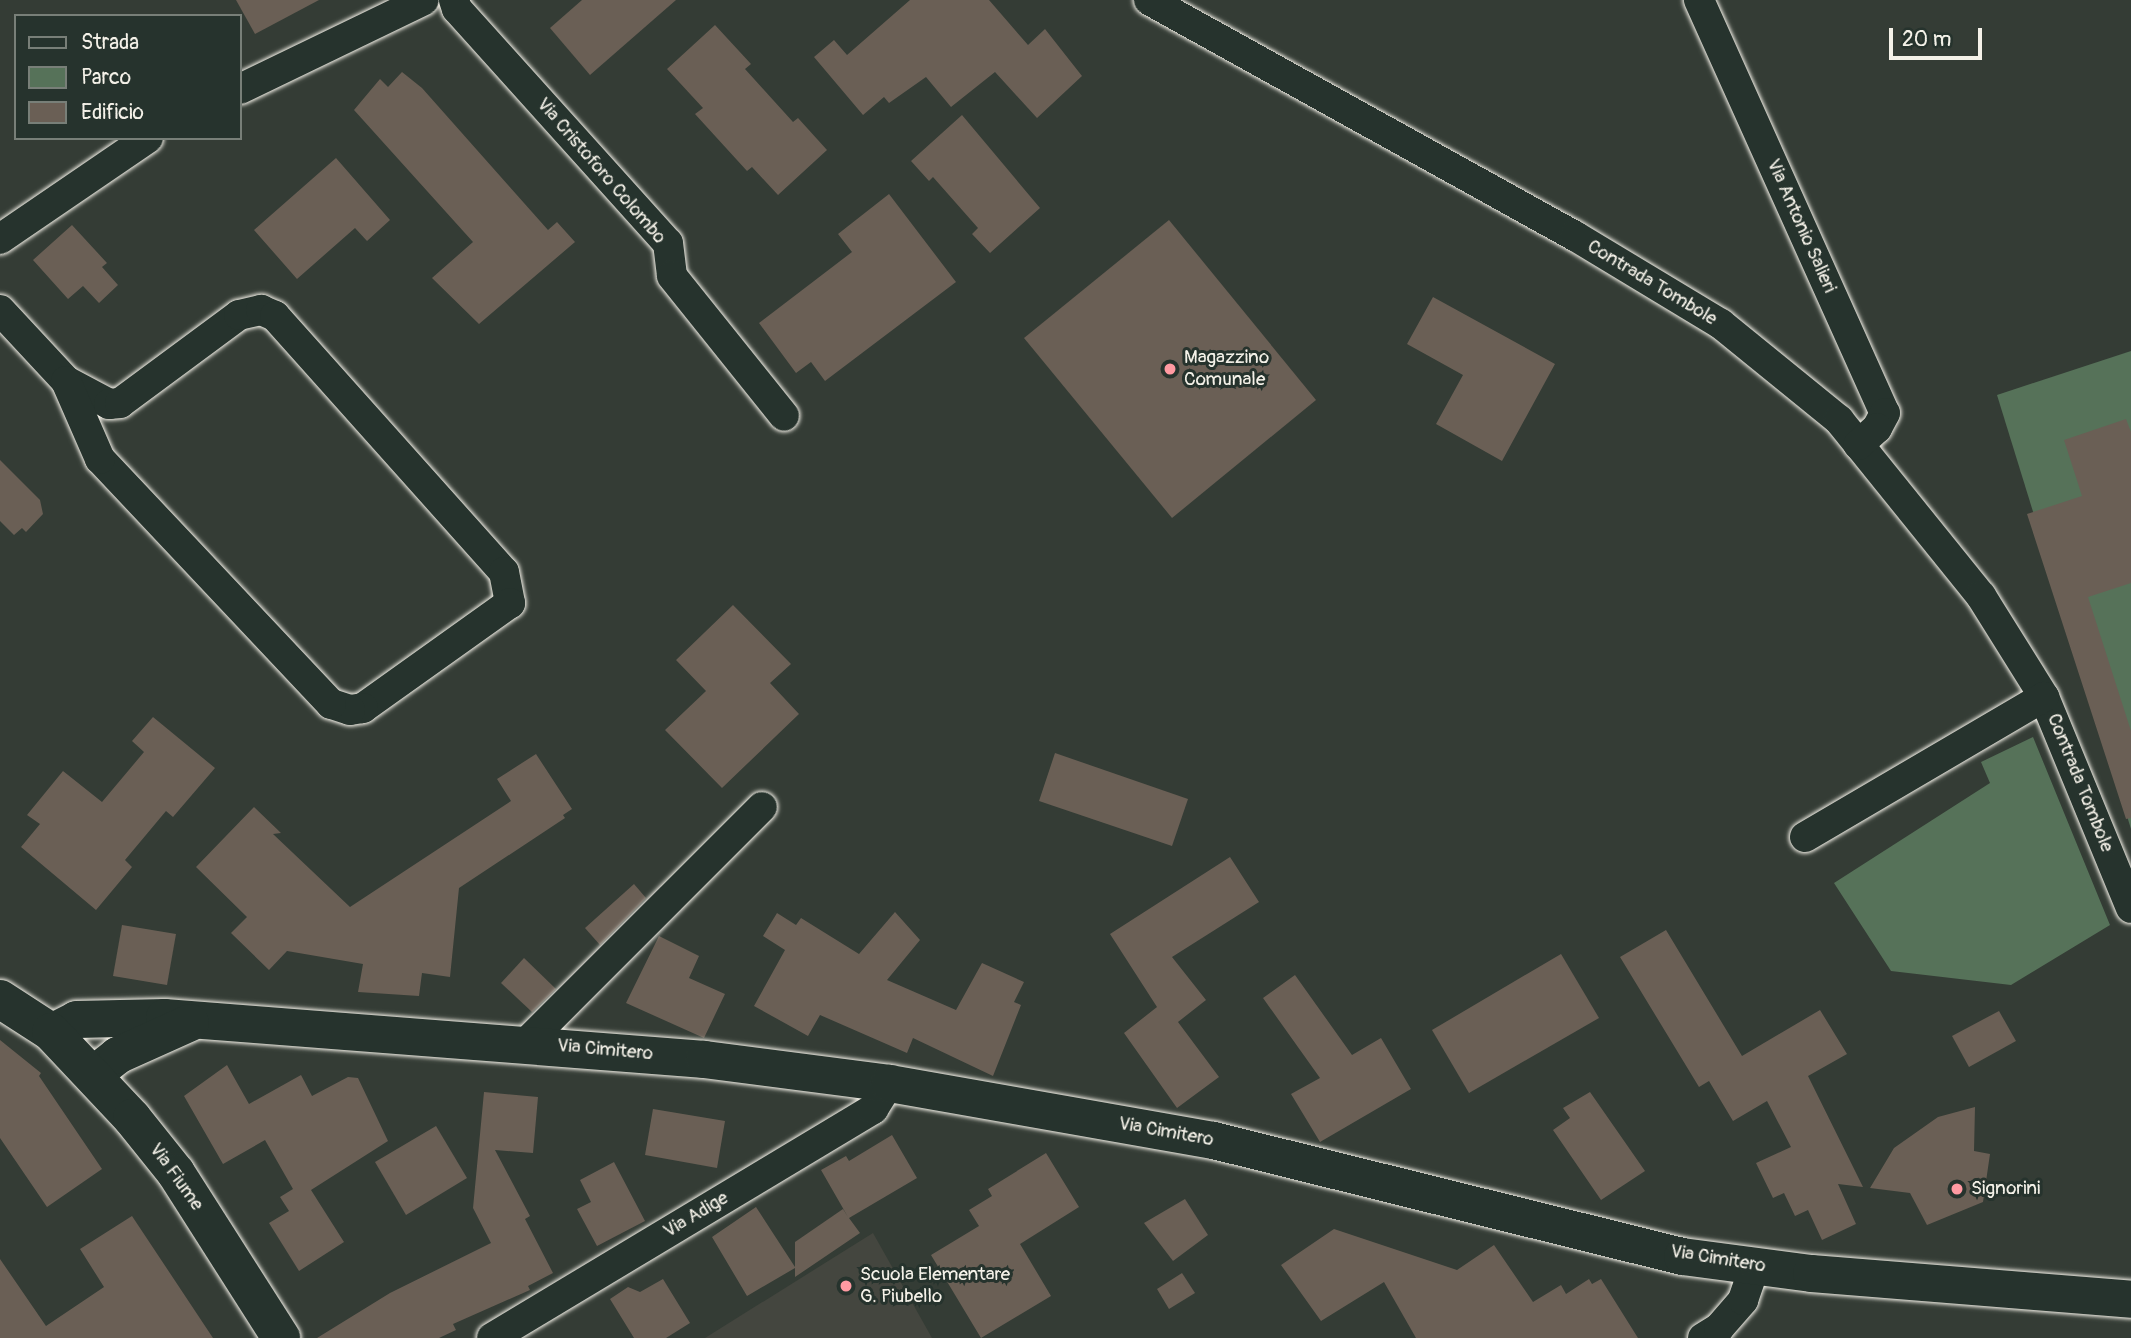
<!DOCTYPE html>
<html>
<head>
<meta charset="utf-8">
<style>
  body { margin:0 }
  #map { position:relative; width:2131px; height:1338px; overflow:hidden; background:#343c35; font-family:Pangolin,sans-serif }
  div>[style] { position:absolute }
  .built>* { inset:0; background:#44463f }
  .green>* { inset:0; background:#567259 }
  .building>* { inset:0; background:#6a5f55 }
  .roads { filter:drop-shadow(0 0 2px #f4f1e8) drop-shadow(0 0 2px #f4f1e8) }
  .minor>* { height:30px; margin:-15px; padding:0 15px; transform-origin:15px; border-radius:15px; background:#26332d }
  .tertiary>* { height:37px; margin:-18.5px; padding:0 18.5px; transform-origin:18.5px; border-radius:18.5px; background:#26332d }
  .secondary>* { height:38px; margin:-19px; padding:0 19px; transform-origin:19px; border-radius:19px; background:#26332d }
  .dots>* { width:19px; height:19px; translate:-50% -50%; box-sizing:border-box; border:4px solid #26332d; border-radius:50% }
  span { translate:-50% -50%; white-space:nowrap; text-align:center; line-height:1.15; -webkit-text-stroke:6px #26332d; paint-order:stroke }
  .street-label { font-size:19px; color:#f4f1e8 }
  .poi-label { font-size:19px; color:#f4f1e8 }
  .left { translate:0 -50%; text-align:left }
  .legend { position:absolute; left:14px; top:14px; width:228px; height:126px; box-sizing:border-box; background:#26332d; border:2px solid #787f78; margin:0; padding:9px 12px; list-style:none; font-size:21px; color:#f4f1e8 }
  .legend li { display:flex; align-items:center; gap:14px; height:35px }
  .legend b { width:35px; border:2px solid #787f78 }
  .scale { position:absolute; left:1889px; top:28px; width:93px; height:32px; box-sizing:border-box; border:4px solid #f4f1e8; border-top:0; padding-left:9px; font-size:21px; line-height:24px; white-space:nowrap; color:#f4f1e8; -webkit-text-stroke:5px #26332d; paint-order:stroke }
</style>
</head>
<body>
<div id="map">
  <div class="built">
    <div style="clip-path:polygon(873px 1233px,932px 1338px,705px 1338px)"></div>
  </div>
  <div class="green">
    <div style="clip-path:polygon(2131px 351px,2131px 829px,1997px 395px)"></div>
    <div style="clip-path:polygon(2033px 737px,2110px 925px,2011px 985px,1891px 971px,1834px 883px,1990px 783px,1981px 762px)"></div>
  </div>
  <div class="building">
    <div style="clip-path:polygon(236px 0,319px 0,255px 34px)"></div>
    <div style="clip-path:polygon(582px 0,676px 0,590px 75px,550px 28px)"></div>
    <div style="clip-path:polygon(910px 0,989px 0,1028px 45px,1045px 29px,1082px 76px,1037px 118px,995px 72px,951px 107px,926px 77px,889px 103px,884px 97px,863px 115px,814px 57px,834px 40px,847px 55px)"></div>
    <div style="clip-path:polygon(715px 25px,751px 64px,745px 69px,793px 122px,798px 118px,827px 150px,778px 195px,752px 167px,747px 171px,695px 114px,703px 108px,667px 69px)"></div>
    <div style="clip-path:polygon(402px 72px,422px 88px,548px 230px,557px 222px,575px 242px,479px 324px,432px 278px,473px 242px,354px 110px,380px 79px,388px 87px)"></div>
    <div style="clip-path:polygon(962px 115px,1040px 208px,990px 253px,972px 234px,978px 228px,933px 177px,929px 181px,911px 161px)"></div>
    <div style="clip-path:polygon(336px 158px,390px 220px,367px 241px,355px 228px,297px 279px,254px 230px)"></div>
    <div style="clip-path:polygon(889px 194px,956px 282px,825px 381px,811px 362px,796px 373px,759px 323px,852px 252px,838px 234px)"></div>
    <div style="clip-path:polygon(1169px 220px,1316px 400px,1172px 518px,1024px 338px)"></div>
    <div style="clip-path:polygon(72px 225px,107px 263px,102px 267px,118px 285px,99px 303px,83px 286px,68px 299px,33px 260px)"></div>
    <div style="clip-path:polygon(1433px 297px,1555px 364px,1502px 461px,1436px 424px,1463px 375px,1407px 344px)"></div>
    <div style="clip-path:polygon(2126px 419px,2131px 432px,2131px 583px,2088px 597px,2131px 731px,2131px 818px,2126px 819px,2027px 514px,2082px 496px,2064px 440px)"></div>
    <div style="clip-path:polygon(0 460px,40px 500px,43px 514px,26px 532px,22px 528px,14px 535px,0 521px)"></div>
    <div style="clip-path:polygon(733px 605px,791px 664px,770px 683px,799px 714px,722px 788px,665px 730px,706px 691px,676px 660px)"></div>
    <div style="clip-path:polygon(153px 717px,215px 768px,173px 817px,166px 811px,125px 860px,132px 867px,96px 910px,21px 847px,40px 824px,27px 815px,63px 771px,102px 802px,144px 752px,132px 741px)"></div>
    <div style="clip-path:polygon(1055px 753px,1188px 799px,1172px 846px,1039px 801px)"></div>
    <div style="clip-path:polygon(536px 754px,572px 809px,563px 815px,565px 818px,459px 888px,450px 977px,422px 973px,419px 996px,358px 992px,363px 964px,287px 951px,269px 970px,231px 933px,247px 917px,196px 867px,254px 807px,281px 833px,273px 834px,350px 907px,511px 801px,497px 779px)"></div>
    <div style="clip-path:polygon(1230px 857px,1259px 902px,1172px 957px,1206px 1000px,1178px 1022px,1219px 1077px,1177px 1108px,1124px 1033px,1157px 1007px,1110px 934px)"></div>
    <div style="clip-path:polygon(634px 884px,646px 898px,600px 945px,585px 928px)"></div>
    <div style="clip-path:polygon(895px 912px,920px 940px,887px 980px,956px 1010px,982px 963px,1024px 982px,1014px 1002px,1021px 1005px,993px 1076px,913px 1038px,907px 1053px,820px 1015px,808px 1036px,754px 1006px,785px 950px,763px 936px,777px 913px,796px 925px,801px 918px,859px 954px)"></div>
    <div style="clip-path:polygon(122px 925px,176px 934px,167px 985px,113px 976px)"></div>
    <div style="clip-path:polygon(1666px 930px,1742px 1056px,1820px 1010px,1847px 1054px,1808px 1076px,1863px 1187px,1838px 1184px,1856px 1224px,1822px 1240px,1808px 1210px,1795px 1216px,1784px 1193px,1773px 1198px,1756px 1163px,1791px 1147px,1767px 1101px,1733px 1121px,1709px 1081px,1699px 1087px,1620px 957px)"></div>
    <div style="clip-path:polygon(659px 936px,699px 956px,689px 978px,725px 994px,704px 1038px,626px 1003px)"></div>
    <div style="clip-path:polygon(1561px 954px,1599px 1018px,1469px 1093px,1432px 1030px)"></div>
    <div style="clip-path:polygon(524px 958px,556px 989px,532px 1012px,501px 983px)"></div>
    <div style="clip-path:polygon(1295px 975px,1352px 1055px,1381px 1038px,1411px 1089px,1320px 1142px,1291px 1094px,1320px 1078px,1263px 998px)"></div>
    <div style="clip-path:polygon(1999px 1011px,2016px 1041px,1969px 1067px,1952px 1036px)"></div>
    <div style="clip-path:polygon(0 1040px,41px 1073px,39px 1076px,102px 1169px,47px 1207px,0 1138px)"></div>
    <div style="clip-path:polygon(227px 1065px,249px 1104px,301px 1075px,312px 1096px,348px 1077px,358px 1078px,388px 1141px,311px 1190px,344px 1242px,299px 1271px,269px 1223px,289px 1211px,280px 1197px,293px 1189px,265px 1140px,223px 1164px,184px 1096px)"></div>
    <div style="clip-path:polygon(484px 1092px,538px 1097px,533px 1153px,495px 1150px,530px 1216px,525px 1219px,553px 1273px,528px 1286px,530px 1290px,453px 1324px,456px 1330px,439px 1338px,317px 1338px,390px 1293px,491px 1243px,473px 1208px)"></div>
    <div style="clip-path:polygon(1590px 1092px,1645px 1171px,1601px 1200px,1553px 1130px,1570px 1118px,1563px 1108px)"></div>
    <div style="clip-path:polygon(1975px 1107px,1974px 1151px,1990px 1154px,1983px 1202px,1927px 1225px,1910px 1193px,1870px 1188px,1894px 1148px,1938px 1117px)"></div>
    <div style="clip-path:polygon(653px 1109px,725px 1121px,717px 1168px,645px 1155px)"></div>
    <div style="clip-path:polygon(436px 1126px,467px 1178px,406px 1215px,375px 1162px)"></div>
    <div style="clip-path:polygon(892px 1135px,917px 1178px,849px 1218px,860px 1233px,795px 1277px,795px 1268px,747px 1296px,712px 1237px,756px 1207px,795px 1267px,795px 1242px,843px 1209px,848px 1217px,821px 1170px,846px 1156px,849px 1161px)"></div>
    <div style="clip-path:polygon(1046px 1153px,1079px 1207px,1020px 1244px,1051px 1296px,981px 1338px,931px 1255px,979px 1226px,969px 1210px,992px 1196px,988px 1189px)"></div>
    <div style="clip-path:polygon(614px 1162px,645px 1221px,597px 1246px,577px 1209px,591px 1202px,580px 1180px)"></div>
    <div style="clip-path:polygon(1185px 1199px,1208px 1235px,1173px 1261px,1144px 1223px)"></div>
    <div style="clip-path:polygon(132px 1216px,213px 1338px,0 1338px,0 1259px,46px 1326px,104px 1287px,80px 1249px)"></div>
    <div style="clip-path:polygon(1334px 1229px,1457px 1270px,1494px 1245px,1533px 1302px,1561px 1285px,1566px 1294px,1589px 1279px,1592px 1284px,1601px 1279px,1638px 1338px,1416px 1338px,1384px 1282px,1321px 1321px,1281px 1265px)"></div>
    <div style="clip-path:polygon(1182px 1273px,1195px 1293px,1169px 1309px,1157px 1289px)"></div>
    <div style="clip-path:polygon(663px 1279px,690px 1323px,666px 1338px,634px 1338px,610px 1299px,628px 1287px,640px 1292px)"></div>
  </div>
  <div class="roads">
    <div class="minor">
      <div style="left:454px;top:0;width:9px;rotate:72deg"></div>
      <div style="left:457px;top:9px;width:315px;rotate:48deg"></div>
      <div style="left:668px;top:243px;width:33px;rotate:83deg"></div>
      <div style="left:672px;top:276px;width:179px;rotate:51.3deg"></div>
      <div style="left:1149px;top:0;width:487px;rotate:29deg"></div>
      <div style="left:1575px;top:236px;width:170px;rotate:31.1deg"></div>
      <div style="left:1721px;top:324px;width:152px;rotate:39.1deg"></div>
      <div style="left:1839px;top:420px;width:226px;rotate:51.1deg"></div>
      <div style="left:1981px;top:596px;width:119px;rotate:58deg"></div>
      <div style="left:2044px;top:697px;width:228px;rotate:67.6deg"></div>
      <div style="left:1699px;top:0;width:453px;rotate:65.8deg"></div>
      <div style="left:1885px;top:413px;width:17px;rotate:118deg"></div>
      <div style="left:1877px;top:428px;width:25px;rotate:138deg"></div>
      <div style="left:240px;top:89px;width:204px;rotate:-25.8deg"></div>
      <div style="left:0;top:239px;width:179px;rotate:-34.3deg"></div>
      <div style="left:0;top:310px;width:97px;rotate:47.1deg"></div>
      <div style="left:66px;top:381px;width:49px;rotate:28.1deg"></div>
      <div style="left:109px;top:404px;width:11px;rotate:-5deg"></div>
      <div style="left:120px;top:403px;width:148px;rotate:-36.5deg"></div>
      <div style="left:239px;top:315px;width:23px;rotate:-13deg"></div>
      <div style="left:261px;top:310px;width:15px;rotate:23deg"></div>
      <div style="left:275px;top:316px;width:343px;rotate:48.2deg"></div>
      <div style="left:504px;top:572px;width:32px;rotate:79deg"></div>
      <div style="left:510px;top:603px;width:181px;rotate:144.5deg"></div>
      <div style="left:363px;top:708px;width:13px;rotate:171deg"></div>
      <div style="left:350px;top:710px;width:20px;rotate:-162deg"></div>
      <div style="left:331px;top:704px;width:337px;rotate:-133.3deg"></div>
      <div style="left:100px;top:459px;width:85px;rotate:-113.6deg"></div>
      <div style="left:1805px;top:837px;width:277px;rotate:-30.4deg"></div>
      <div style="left:525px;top:1044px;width:335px;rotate:-45deg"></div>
      <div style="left:492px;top:1338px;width:445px;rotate:-31deg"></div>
      <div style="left:873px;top:1109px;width:31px;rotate:-58deg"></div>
      <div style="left:1703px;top:1338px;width:19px;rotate:-32deg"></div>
      <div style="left:1719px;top:1328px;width:37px;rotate:-49deg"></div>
      <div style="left:1743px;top:1300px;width:37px;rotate:-71deg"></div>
    </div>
    <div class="tertiary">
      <div style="left:51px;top:1032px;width:28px;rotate:-27deg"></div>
      <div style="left:76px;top:1019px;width:88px;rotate:-1.3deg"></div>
      <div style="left:164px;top:1017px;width:542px;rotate:4.45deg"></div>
      <div style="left:704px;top:1059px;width:187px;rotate:7.4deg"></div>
      <div style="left:889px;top:1083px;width:329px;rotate:10deg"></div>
      <div style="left:1213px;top:1140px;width:483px;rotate:13.9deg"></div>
      <div style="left:1682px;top:1256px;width:130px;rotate:7.5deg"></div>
      <div style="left:1811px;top:1273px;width:321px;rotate:4.6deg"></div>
      <div style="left:93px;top:1074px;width:31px;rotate:-38deg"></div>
      <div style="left:117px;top:1055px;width:80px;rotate:-24.3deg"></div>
    </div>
    <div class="secondary">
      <div style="left:0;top:999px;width:61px;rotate:32.9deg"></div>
      <div style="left:51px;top:1032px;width:118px;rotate:46.7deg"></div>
      <div style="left:132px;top:1118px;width:70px;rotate:51.3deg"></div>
      <div style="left:176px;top:1173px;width:196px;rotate:57.5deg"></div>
    </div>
  </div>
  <div class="dots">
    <div style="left:1170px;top:369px;background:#ff9aa2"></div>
    <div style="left:1957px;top:1189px;background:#ff9aa2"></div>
    <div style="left:846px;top:1286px;background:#ff9aa2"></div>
  </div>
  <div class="street-label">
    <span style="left:601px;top:171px;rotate:49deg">Via Cristoforo Colombo</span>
    <span style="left:1801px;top:226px;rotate:66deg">Via Antonio Salieri</span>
    <span style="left:1652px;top:283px;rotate:31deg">Contrada Tombole</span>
    <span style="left:2080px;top:783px;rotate:68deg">Contrada Tombole</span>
    <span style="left:605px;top:1050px;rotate:5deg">Via Cimitero</span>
    <span style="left:1166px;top:1132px;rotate:10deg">Via Cimitero</span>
    <span style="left:176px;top:1177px;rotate:54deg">Via Fiume</span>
    <span style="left:696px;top:1215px;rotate:-31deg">Via Adige</span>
    <span style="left:1718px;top:1259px;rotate:9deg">Via Cimitero</span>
  </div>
  <div class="poi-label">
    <span class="left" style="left:1184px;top:369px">Magazzino<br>Comunale</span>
    <span class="left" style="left:1971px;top:1189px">Signorini</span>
    <span class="left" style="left:860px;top:1286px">Scuola Elementare<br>G. Piubello</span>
  </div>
  <ul class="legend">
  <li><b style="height:9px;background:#26332d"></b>Strada</li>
  <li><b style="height:19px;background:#567259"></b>Parco</li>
  <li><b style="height:19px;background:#6a5f55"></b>Edificio</li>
  </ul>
  <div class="scale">20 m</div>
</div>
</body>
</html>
